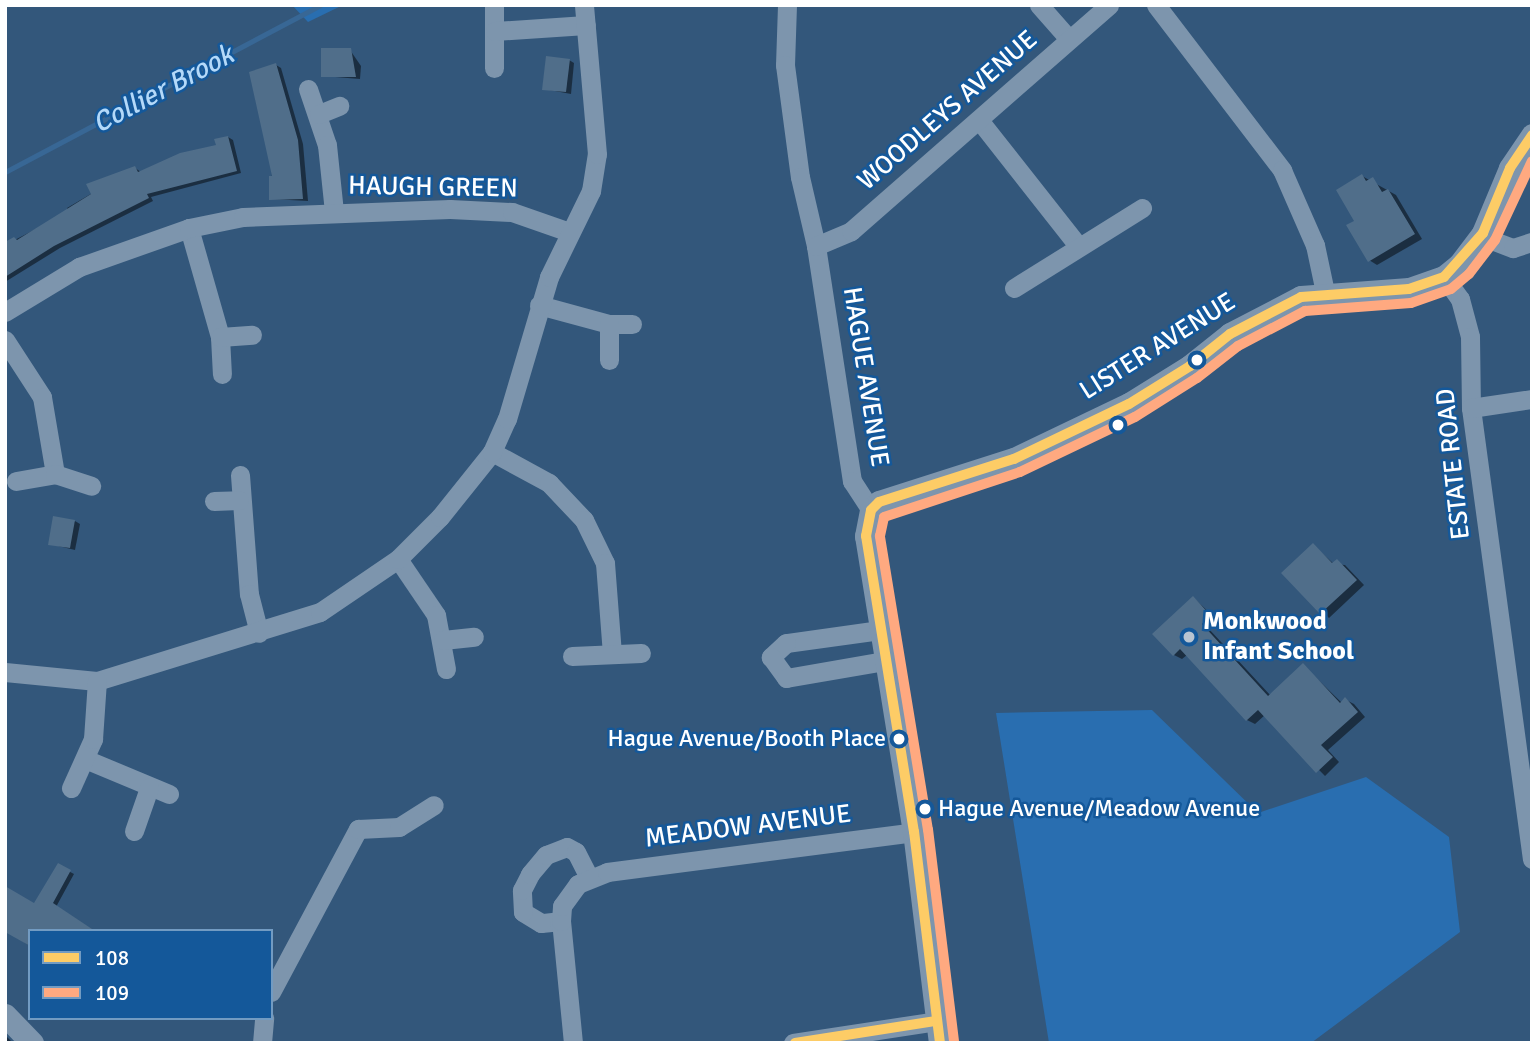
<!DOCTYPE html>
<html>
<head>
<meta charset="utf-8">
<style>
  body { margin:0 }
  #map { position:relative; width:1537px; height:1048px; overflow:hidden; background:#33577b; font-family:Signika,sans-serif }
  div>[style] { position:absolute }
  .green>* { inset:0; background:#296eb0 }
  .shadow>* { inset:0; background:#0007 }
  .stream>* { height:5px; margin:-2.5px; padding:0 2.5px; transform-origin:2.5px; border-radius:2.5px; background:#386795 }
  .building>* { inset:0; background:#506e8a }
  .minor>* { height:19px; margin:-9.5px; padding:0 9.5px; transform-origin:9.5px; border-radius:9.5px; background:#7d95ad }
  .tertiary>* { height:23px; margin:-11.5px; padding:0 11.5px; transform-origin:11.5px; border-radius:11.5px; background:#7d95ad }
  .bus-1>* { height:10px; margin:-5px; padding:0 5px; transform-origin:5px; border-radius:5px; background:#fdcc66 }
  .bus-2>* { height:10px; margin:-5px; padding:0 5px; transform-origin:5px; border-radius:5px; background:#ffa980 }
  .dots>* { width:19px; height:19px; translate:-50% -50%; box-sizing:border-box; border:4px solid #14589a; border-radius:50% }
  span { translate:-50% -50%; white-space:nowrap; text-align:center; line-height:1.15; -webkit-text-stroke:5px #14589a; paint-order:stroke }
  .bus-label { font-size:24px; color:#fff }
  .right { translate:-100% -50%; text-align:right }
  .left { translate:0 -50%; text-align:left }
  .street-label { font-size:26px; color:#fff }
  .poi-label { font-size:26px; color:#fff; font-weight:700 }
  .water-label { font-size:28px; color:#b4d9f9; font-style:italic }
  .frame { position:absolute; inset:0; border:7px solid #fff; pointer-events:none }
  .legend { position:absolute; left:28px; top:929px; width:245px; height:91px; box-sizing:border-box; background:#14589a; border:2px solid #729bc2; margin:0; padding:9px 12px; list-style:none; font-size:21px; color:#fff }
  .legend li { display:flex; align-items:center; gap:14px; height:35px }
  .legend b { width:35px; border:2px solid #729bc2 }
</style>
</head>
<body>
<div id="map">
  <div class="green">
    <div style="clip-path:polygon(292px 5px,343px 5px,308px 22px)"></div>
    <div style="clip-path:polygon(1152px 710px,1258px 813px,1366px 777px,1449px 837px,1460px 932px,1311px 1043px,1049px 1043px,996px 713px)"></div>
  </div>
  <div class="shadow">
    <div style="clip-path:polygon(350px 50px,361px 66px,360px 79px,323px 76px)"></div>
    <div style="clip-path:polygon(569px 60px,574px 63px,571px 94px,544px 89px)"></div>
    <div style="clip-path:polygon(276px 65px,281px 68px,303px 144px,308px 201px,271px 199px)"></div>
    <div style="clip-path:polygon(228px 137px,233px 140px,241px 173px,151px 197px,153px 201px,60px 248px,5px 282px,5px 245px,69px 212px,67px 208px,135px 168px,141px 172px,218px 146px)"></div>
    <div style="clip-path:polygon(1362px 176px,1396px 195px,1422px 239px,1377px 265px,1369px 260px,1356px 222px)"></div>
    <div style="clip-path:polygon(75px 521px,80px 524px,75px 550px,50px 544px)"></div>
    <div style="clip-path:polygon(1313px 545px,1334px 564px,1345px 565px,1364px 585px,1329px 618px,1283px 573px)"></div>
    <div style="clip-path:polygon(1194px 598px,1218px 621px,1209px 629px,1271px 696px,1304px 666px,1342px 703px,1346px 700px,1354px 704px,1365px 717px,1328px 750px,1339px 762px,1325px 776px,1265px 715px,1255px 724px,1247px 720px,1187px 655px,1182px 659px,1174px 655px)"></div>
    <div style="clip-path:polygon(59px 866px,74px 874px,56px 907px,30px 931px,30px 946px,5px 930px,35px 905px)"></div>
    <div style="clip-path:polygon(5px 1035px,13px 1043px,5px 1043px)"></div>
  </div>
  <div class="stream">
    <div style="left:5px;top:172px;width:357px;rotate:-27.9deg"></div>
  </div>
  <div class="building">
    <div style="clip-path:polygon(321px 48px,351px 48px,356px 77px,321px 77px)"></div>
    <div style="clip-path:polygon(546px 56px,570px 59px,566px 92px,542px 90px)"></div>
    <div style="clip-path:polygon(276px 63px,298px 140px,303px 199px,269px 200px,269px 176px,272px 176px,249px 72px)"></div>
    <div style="clip-path:polygon(228px 136px,237px 171px,147px 194px,149px 198px,54px 246px,5px 277px,5px 242px,14px 237px,17px 240px,91px 194px,86px 184px,135px 166px,138px 172px,180px 153px,216px 145px,214px 139px)"></div>
    <div style="clip-path:polygon(1362px 174px,1366px 181px,1373px 177px,1382px 192px,1388px 189px,1415px 234px,1368px 262px,1346px 225px,1354px 221px,1336px 190px)"></div>
    <div style="clip-path:polygon(53px 516px,75px 520px,70px 548px,48px 545px)"></div>
    <div style="clip-path:polygon(1313px 543px,1332px 563px,1337px 559px,1357px 580px,1320px 614px,1281px 573px)"></div>
    <div style="clip-path:polygon(1193px 596px,1211px 616px,1202px 624px,1268px 696px,1303px 663px,1340px 703px,1345px 697px,1358px 712px,1321px 745px,1333px 757px,1316px 773px,1258px 710px,1246px 721px,1180px 649px,1173px 656px,1152px 634px)"></div>
    <div style="clip-path:polygon(58px 863px,71px 870px,53px 903px,95px 931px,30px 931px,30px 946px,5px 932px,5px 886px,34px 903px)"></div>
  </div>
  <div class="minor">
    <div style="left:787px;top:5px;width:60px;rotate:91.9deg"></div>
    <div style="left:785px;top:65px;width:113px;rotate:82.4deg"></div>
    <div style="left:800px;top:177px;width:71px;rotate:76.9deg"></div>
    <div style="left:816px;top:246px;width:238px;rotate:81.3deg"></div>
    <div style="left:852px;top:481px;width:35px;rotate:57deg"></div>
    <div style="left:1039px;top:5px;width:45px;rotate:48.6deg"></div>
    <div style="left:1156px;top:5px;width:208px;rotate:52.6deg"></div>
    <div style="left:1282px;top:170px;width:82px;rotate:66.3deg"></div>
    <div style="left:1315px;top:245px;width:48px;rotate:78deg"></div>
    <div style="left:494px;top:6px;width:62px;rotate:90deg"></div>
    <div style="left:495px;top:31px;width:91px;rotate:-3.8deg"></div>
    <div style="left:308px;top:89px;width:59px;rotate:71.3deg"></div>
    <div style="left:327px;top:145px;width:67px;rotate:84deg"></div>
    <div style="left:319px;top:114px;width:22px;rotate:-22deg"></div>
    <div style="left:979px;top:120px;width:160px;rotate:51.8deg"></div>
    <div style="left:189px;top:228px;width:113px;rotate:74.1deg"></div>
    <div style="left:220px;top:337px;width:37px;rotate:87deg"></div>
    <div style="left:1481px;top:236px;width:34px;rotate:21deg"></div>
    <div style="left:1513px;top:248px;width:20px;rotate:-18deg"></div>
    <div style="left:816px;top:246px;width:38px;rotate:-23deg"></div>
    <div style="left:851px;top:231px;width:343px;rotate:-41.2deg"></div>
    <div style="left:1444px;top:277px;width:27px;rotate:54deg"></div>
    <div style="left:1460px;top:299px;width:39px;rotate:75deg"></div>
    <div style="left:1470px;top:337px;width:71px;rotate:89.2deg"></div>
    <div style="left:1471px;top:408px;width:455px;rotate:82.3deg"></div>
    <div style="left:1014px;top:288px;width:151px;rotate:-32deg"></div>
    <div style="left:539px;top:305px;width:73px;rotate:15.2deg"></div>
    <div style="left:609px;top:324px;width:23px"></div>
    <div style="left:5px;top:312px;width:87px;rotate:-31.3deg"></div>
    <div style="left:79px;top:267px;width:117px;rotate:-19.5deg"></div>
    <div style="left:189px;top:228px;width:55px;rotate:-11.5deg"></div>
    <div style="left:243px;top:217px;width:207px;rotate:-2.2deg"></div>
    <div style="left:450px;top:209px;width:62px;rotate:2.8deg"></div>
    <div style="left:512px;top:212px;width:60px;rotate:19.3deg"></div>
    <div style="left:220px;top:337px;width:32px;rotate:-4deg"></div>
    <div style="left:5px;top:340px;width:68px;rotate:57deg"></div>
    <div style="left:42px;top:397px;width:78px;rotate:80.4deg"></div>
    <div style="left:609px;top:360px;width:36px;rotate:-90deg"></div>
    <div style="left:1471px;top:408px;width:62px;rotate:-8.4deg"></div>
    <div style="left:492px;top:452px;width:65px;rotate:28.5deg"></div>
    <div style="left:549px;top:483px;width:51px;rotate:46.6deg"></div>
    <div style="left:584px;top:520px;width:48px;rotate:64deg"></div>
    <div style="left:605px;top:563px;width:91px;rotate:85.6deg"></div>
    <div style="left:240px;top:475px;width:119px;rotate:85.7deg"></div>
    <div style="left:249px;top:594px;width:40px;rotate:75.6deg"></div>
    <div style="left:16px;top:481px;width:40px;rotate:-10deg"></div>
    <div style="left:55px;top:474px;width:38px;rotate:18deg"></div>
    <div style="left:214px;top:501px;width:25px;rotate:-2deg"></div>
    <div style="left:398px;top:559px;width:68px;rotate:55.8deg"></div>
    <div style="left:436px;top:615px;width:55px;rotate:79.5deg"></div>
    <div style="left:880px;top:630px;width:95px;rotate:172.1deg"></div>
    <div style="left:786px;top:643px;width:21px;rotate:137deg"></div>
    <div style="left:771px;top:657px;width:26px;rotate:54deg"></div>
    <div style="left:786px;top:678px;width:99px;rotate:-9.8deg"></div>
    <div style="left:443px;top:640px;width:31px;rotate:-6deg"></div>
    <div style="left:572px;top:656px;width:69px;rotate:-2.5deg"></div>
    <div style="left:5px;top:672px;width:92px;rotate:5.6deg"></div>
    <div style="left:97px;top:681px;width:233px;rotate:-17.2deg"></div>
    <div style="left:320px;top:612px;width:94px;rotate:-34.2deg"></div>
    <div style="left:398px;top:559px;width:59px;rotate:-45deg"></div>
    <div style="left:440px;top:517px;width:83px;rotate:-51.3deg"></div>
    <div style="left:492px;top:452px;width:36px;rotate:-66deg"></div>
    <div style="left:507px;top:419px;width:148px;rotate:-73.5deg"></div>
    <div style="left:549px;top:277px;width:96px;rotate:-64deg"></div>
    <div style="left:591px;top:191px;width:37px;rotate:-81deg"></div>
    <div style="left:597px;top:154px;width:150px;rotate:-95deg"></div>
    <div style="left:85px;top:759px;width:91px;rotate:22.6deg"></div>
    <div style="left:71px;top:788px;width:54px;rotate:-65.8deg"></div>
    <div style="left:93px;top:739px;width:58px;rotate:-86.1deg"></div>
    <div style="left:134px;top:831px;width:46px;rotate:-70.8deg"></div>
    <div style="left:561px;top:921px;width:20px;rotate:174deg"></div>
    <div style="left:541px;top:923px;width:21px;rotate:-149deg"></div>
    <div style="left:523px;top:912px;width:22px;rotate:-93deg"></div>
    <div style="left:522px;top:890px;width:18px;rotate:-63deg"></div>
    <div style="left:530px;top:874px;width:25px;rotate:-50deg"></div>
    <div style="left:546px;top:855px;width:22px;rotate:-21deg"></div>
    <div style="left:567px;top:847px;width:10px;rotate:29deg"></div>
    <div style="left:576px;top:852px;width:29px;rotate:63deg"></div>
    <div style="left:271px;top:992px;width:185px;rotate:-61.9deg"></div>
    <div style="left:358px;top:829px;width:41px;rotate:-2.8deg"></div>
    <div style="left:399px;top:827px;width:41px;rotate:-32.2deg"></div>
    <div style="left:262px;top:1043px;width:25px;rotate:-85deg"></div>
    <div style="left:573px;top:1043px;width:123px;rotate:-95.6deg"></div>
    <div style="left:561px;top:921px;width:15px;rotate:-86deg"></div>
    <div style="left:562px;top:906px;width:27px;rotate:-54deg"></div>
    <div style="left:578px;top:884px;width:31px;rotate:-22deg"></div>
    <div style="left:607px;top:872px;width:310px;rotate:-7.4deg"></div>
    <div style="left:793px;top:1043px;width:145px;rotate:-8.7deg"></div>
  </div>
  <div class="tertiary">
    <div style="left:5px;top:1015px;width:39px;rotate:46deg"></div>
    <div style="left:940px;top:1043px;width:213px;rotate:-97deg"></div>
    <div style="left:914px;top:832px;width:300px;rotate:-99.2deg"></div>
    <div style="left:866px;top:536px;width:26px;rotate:-79deg"></div>
    <div style="left:871px;top:510px;width:11px;rotate:-45deg"></div>
    <div style="left:879px;top:502px;width:142px;rotate:-17.7deg"></div>
    <div style="left:1014px;top:459px;width:127px;rotate:-25.6deg"></div>
    <div style="left:1129px;top:404px;width:72px;rotate:-31.9deg"></div>
    <div style="left:1190px;top:366px;width:51px;rotate:-38.7deg"></div>
    <div style="left:1230px;top:334px;width:80px;rotate:-27.5deg"></div>
    <div style="left:1301px;top:297px;width:108px;rotate:-4.2deg"></div>
    <div style="left:1409px;top:289px;width:37px;rotate:-19deg"></div>
    <div style="left:1444px;top:277px;width:19px;rotate:-39deg"></div>
    <div style="left:1459px;top:265px;width:40px;rotate:-53deg"></div>
    <div style="left:1483px;top:233px;width:70px;rotate:-67.4deg"></div>
    <div style="left:1510px;top:168px;width:40px;rotate:-56deg"></div>
  </div>
  <div class="bus-1">
    <div style="left:795px;top:1043px;width:143px;rotate:-8.9deg"></div>
    <div style="left:940px;top:1043px;width:213px;rotate:-97deg"></div>
    <div style="left:914px;top:832px;width:300px;rotate:-99.2deg"></div>
    <div style="left:866px;top:536px;width:26px;rotate:-79deg"></div>
    <div style="left:871px;top:510px;width:11px;rotate:-45deg"></div>
    <div style="left:879px;top:502px;width:142px;rotate:-17.7deg"></div>
    <div style="left:1014px;top:459px;width:127px;rotate:-25.6deg"></div>
    <div style="left:1129px;top:404px;width:72px;rotate:-31.9deg"></div>
    <div style="left:1190px;top:366px;width:51px;rotate:-38.7deg"></div>
    <div style="left:1230px;top:334px;width:80px;rotate:-27.5deg"></div>
    <div style="left:1301px;top:297px;width:108px;rotate:-4.2deg"></div>
    <div style="left:1409px;top:289px;width:37px;rotate:-19deg"></div>
    <div style="left:1444px;top:277px;width:59px;rotate:-48.4deg"></div>
    <div style="left:1483px;top:233px;width:70px;rotate:-67.4deg"></div>
    <div style="left:1510px;top:168px;width:40px;rotate:-56deg"></div>
  </div>
  <div class="bus-2">
    <div style="left:954px;top:1041px;width:213px;rotate:-97deg"></div>
    <div style="left:928px;top:830px;width:298px;rotate:-99.3deg"></div>
    <div style="left:880px;top:536px;width:19px;rotate:-78deg"></div>
    <div style="left:884px;top:517px;width:143px;rotate:-18.3deg"></div>
    <div style="left:1020px;top:472px;width:127px;rotate:-25.6deg"></div>
    <div style="left:1135px;top:417px;width:73px;rotate:-32.2deg"></div>
    <div style="left:1197px;top:378px;width:52px;rotate:-38deg"></div>
    <div style="left:1238px;top:346px;width:76px;rotate:-27.6deg"></div>
    <div style="left:1305px;top:311px;width:106px;rotate:-4.3deg"></div>
    <div style="left:1411px;top:303px;width:42px;rotate:-19.3deg"></div>
    <div style="left:1451px;top:289px;width:23px;rotate:-40deg"></div>
    <div style="left:1469px;top:274px;width:43px;rotate:-52.6deg"></div>
    <div style="left:1495px;top:240px;width:87px;rotate:-64.9deg"></div>
  </div>
  <div class="dots">
    <div style="left:1197px;top:360px;background:#fff"></div>
    <div style="left:1118px;top:425px;background:#fff"></div>
    <div style="left:1189px;top:637px;background:#b8c4d1"></div>
    <div style="left:899px;top:739px;background:#fff"></div>
    <div style="left:925px;top:809px;background:#fff"></div>
  </div>
  <div class="bus-label">
    <span class="right" style="left:886px;top:739px">Hague Avenue/Booth Place</span>
    <span class="left" style="left:938px;top:809px">Hague Avenue/Meadow Avenue</span>
  </div>
  <div class="street-label">
    <span style="left:948px;top:111px;rotate:-41deg">WOODLEYS AVENUE</span>
    <span style="left:433px;top:188px;rotate:1deg">HAUGH GREEN</span>
    <span style="left:1158px;top:347px;rotate:-32deg">LISTER AVENUE</span>
    <span style="left:865px;top:377px;rotate:81deg">HAGUE AVENUE</span>
    <span style="left:1454px;top:464px;rotate:-96deg">ESTATE ROAD</span>
    <span style="left:748px;top:827px;rotate:-7deg">MEADOW AVENUE</span>
  </div>
  <div class="poi-label">
    <span class="left" style="left:1203px;top:637px">Monkwood<br>Infant School</span>
  </div>
  <div class="water-label">
    <span style="left:163px;top:89px;rotate:-28deg">Collier Brook</span>
  </div>
  <div class="frame"></div>
  <ul class="legend">
  <li><b style="height:9px;background:#fdcc66"></b>108</li>
  <li><b style="height:9px;background:#ffa980"></b>109</li>
  </ul>
</div>
</body>
</html>
